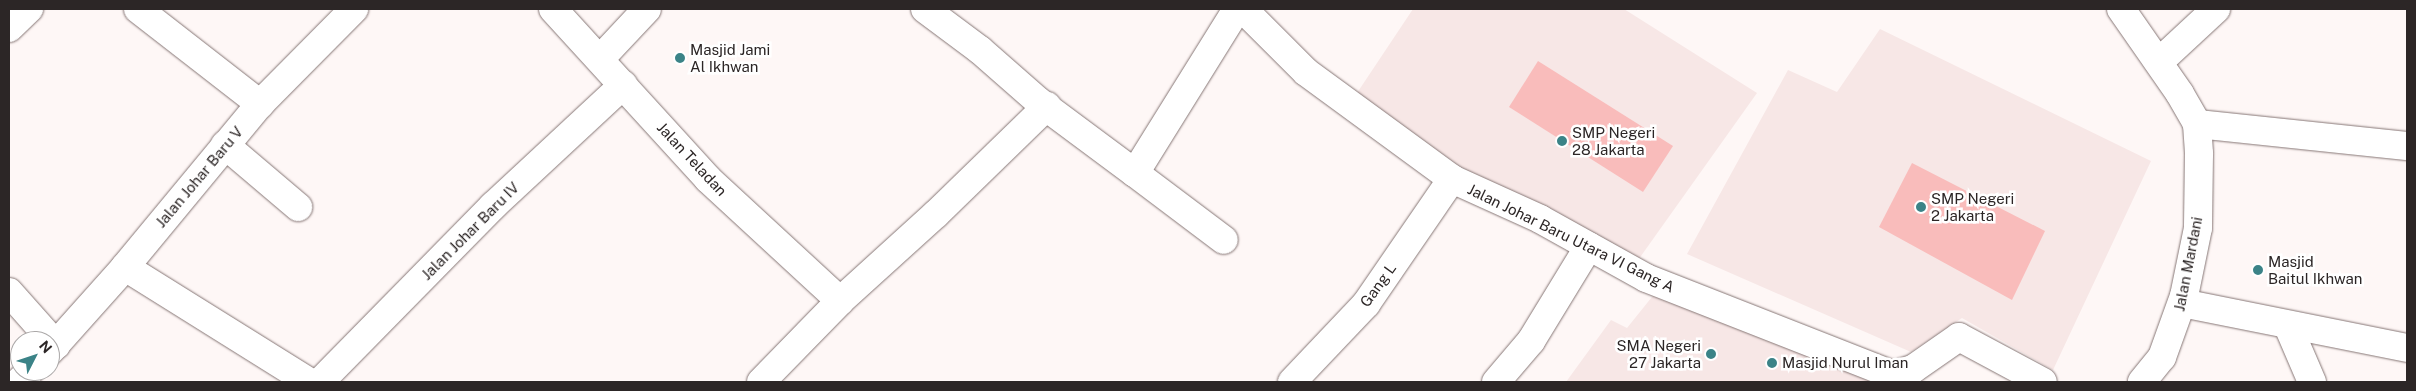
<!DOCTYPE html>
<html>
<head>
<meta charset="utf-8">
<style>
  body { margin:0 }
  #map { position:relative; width:2416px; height:391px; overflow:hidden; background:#fef7f6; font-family:"Public Sans",sans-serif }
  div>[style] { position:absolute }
  .built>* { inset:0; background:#f7e7e6 }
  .green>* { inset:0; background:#f9bcbb }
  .roads { filter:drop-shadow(0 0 1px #867675) drop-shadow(0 0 1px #867675) }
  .street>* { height:28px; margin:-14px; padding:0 14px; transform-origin:14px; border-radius:14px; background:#fff }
  .secondary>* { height:28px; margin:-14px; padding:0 14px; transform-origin:14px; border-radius:14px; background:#fff }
  .dots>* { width:14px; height:14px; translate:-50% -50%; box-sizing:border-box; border:2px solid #fff; border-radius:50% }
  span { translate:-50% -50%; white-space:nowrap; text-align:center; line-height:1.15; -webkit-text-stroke:5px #fff; paint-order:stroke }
  .poi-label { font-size:15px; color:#2c2626 }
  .left { translate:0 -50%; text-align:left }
  .right { translate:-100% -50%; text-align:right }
  .street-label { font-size:15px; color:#2c2626 }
  .frame { position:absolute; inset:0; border:10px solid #2c2626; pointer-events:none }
  .north { position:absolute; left:10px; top:331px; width:50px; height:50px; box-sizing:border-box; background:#fff; border:1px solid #aba8a8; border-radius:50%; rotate:49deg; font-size:14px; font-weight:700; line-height:20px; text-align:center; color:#2c2626 }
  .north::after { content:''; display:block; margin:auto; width:18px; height:22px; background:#3b8387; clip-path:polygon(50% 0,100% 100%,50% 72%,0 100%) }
</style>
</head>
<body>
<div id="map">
  <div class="built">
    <div style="clip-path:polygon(1413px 9px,1624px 9px,1757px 93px,1631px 270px,1550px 225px,1351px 102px)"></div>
    <div style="clip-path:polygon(1880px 29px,2151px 161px,2053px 370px,1962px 318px,1911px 352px,1687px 254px,1788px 70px,1837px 92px)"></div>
    <div style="clip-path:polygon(1664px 282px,1880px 382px,1566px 382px,1611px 320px,1627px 328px)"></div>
  </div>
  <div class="green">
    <div style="clip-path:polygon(1538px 61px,1673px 146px,1643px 192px,1509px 107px)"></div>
    <div style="clip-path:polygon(1912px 163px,2045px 231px,2012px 300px,1879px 227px)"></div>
  </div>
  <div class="roads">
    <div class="street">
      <div style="left:138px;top:9px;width:155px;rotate:37.9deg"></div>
      <div style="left:553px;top:9px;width:230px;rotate:47.6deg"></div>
      <div style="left:708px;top:179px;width:180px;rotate:42.7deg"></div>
      <div style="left:925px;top:9px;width:69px;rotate:36.7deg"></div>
      <div style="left:980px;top:50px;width:77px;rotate:41.3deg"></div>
      <div style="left:1038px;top:101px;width:121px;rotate:36.6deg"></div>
      <div style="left:1135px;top:173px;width:193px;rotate:-58.1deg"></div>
      <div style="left:1243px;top:9px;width:89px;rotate:45deg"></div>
      <div style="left:1306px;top:72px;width:181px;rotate:36.2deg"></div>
      <div style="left:1452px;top:179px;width:97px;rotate:24.4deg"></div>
      <div style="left:1540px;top:219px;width:121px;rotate:29.1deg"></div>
      <div style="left:1646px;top:278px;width:265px;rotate:21.4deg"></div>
      <div style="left:1893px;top:375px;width:21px;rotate:-17deg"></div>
      <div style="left:1913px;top:369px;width:56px;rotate:-34.8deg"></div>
      <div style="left:1959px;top:337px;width:95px;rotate:28.2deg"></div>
      <div style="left:9px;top:28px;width:28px;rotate:-44deg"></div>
      <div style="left:601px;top:58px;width:67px;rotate:-46.8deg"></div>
      <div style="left:2159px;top:62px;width:78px;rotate:-42.9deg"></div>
      <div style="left:2197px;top:124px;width:211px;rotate:6deg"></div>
      <div style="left:225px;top:145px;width:96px;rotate:40.3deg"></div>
      <div style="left:1135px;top:173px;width:111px;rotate:37deg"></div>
      <div style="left:125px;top:267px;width:217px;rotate:32deg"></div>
      <div style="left:9px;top:292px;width:71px;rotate:48.4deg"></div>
      <div style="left:2182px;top:303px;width:229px;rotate:11.3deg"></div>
      <div style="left:2288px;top:326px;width:61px;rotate:66.8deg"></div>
      <div style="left:50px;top:351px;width:113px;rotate:-48.2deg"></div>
      <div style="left:125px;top:267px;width:212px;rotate:-50.4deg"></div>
      <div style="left:260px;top:104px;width:134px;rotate:-45.3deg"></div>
      <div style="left:19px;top:382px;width:16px;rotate:-45deg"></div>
      <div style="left:320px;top:382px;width:247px;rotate:-45.5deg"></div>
      <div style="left:493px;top:206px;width:178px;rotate:-42.9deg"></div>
      <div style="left:761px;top:382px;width:113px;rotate:-45.7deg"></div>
      <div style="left:840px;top:301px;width:130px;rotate:-42.2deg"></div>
      <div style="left:936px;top:214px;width:155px;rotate:-44.2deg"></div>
      <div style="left:1292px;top:382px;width:108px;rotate:-46.5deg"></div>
      <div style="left:1366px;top:304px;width:152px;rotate:-55.5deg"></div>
      <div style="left:1496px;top:382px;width:54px;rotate:-49.5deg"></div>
      <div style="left:1531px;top:341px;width:111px;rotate:-58.6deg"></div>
    </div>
    <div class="secondary">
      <div style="left:2121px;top:9px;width:103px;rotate:55.2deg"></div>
      <div style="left:2180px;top:94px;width:34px;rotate:60deg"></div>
      <div style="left:2197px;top:124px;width:30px;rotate:86deg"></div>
      <div style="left:2199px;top:154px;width:74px;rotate:90.8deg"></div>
      <div style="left:2198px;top:228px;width:69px;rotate:101.6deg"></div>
      <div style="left:2184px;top:296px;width:65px;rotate:109.8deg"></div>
      <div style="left:2162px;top:357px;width:32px;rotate:129deg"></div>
    </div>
  </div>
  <div class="dots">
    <div style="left:680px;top:58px;background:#3b8387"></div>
    <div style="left:1562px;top:141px;background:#3b8387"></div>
    <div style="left:1921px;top:207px;background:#3b8387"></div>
    <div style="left:2258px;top:270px;background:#3b8387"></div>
    <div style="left:1711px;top:354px;background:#3b8387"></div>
    <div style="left:1772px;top:363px;background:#3b8387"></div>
  </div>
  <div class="poi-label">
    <span class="left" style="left:690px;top:58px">Masjid Jami<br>Al Ikhwan</span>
    <span class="left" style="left:1572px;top:141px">SMP Negeri<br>28 Jakarta</span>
    <span class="left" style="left:1931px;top:207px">SMP Negeri<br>2 Jakarta</span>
    <span class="left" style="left:2268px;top:270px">Masjid<br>Baitul Ikhwan</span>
    <span class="right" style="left:1701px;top:354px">SMA Negeri<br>27 Jakarta</span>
    <span class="left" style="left:1782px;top:363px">Masjid Nurul Iman</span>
  </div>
  <div class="street-label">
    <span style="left:692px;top:159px;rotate:47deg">Jalan Teladan</span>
    <span style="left:199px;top:177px;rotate:-50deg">Jalan Johar Baru V</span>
    <span style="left:470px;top:231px;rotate:-45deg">Jalan Johar Baru IV</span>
    <span style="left:1571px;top:238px;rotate:26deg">Jalan Johar Baru Utara VI Gang A</span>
    <span style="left:2188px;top:264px;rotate:-79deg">Jalan Mardani</span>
    <span style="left:1378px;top:285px;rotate:-54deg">Gang L</span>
  </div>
  <div class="frame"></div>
  <div class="north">N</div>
</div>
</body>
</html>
